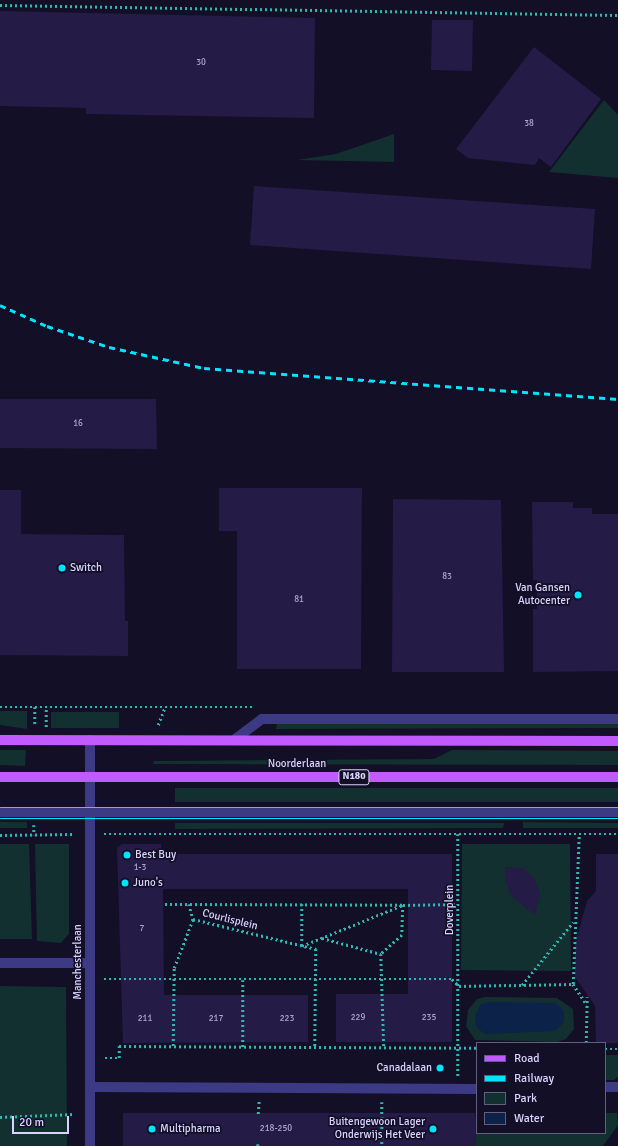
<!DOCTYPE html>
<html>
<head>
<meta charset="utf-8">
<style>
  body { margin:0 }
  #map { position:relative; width:618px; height:1146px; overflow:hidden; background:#130f26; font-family:Signika,sans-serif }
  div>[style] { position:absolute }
  .green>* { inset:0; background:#12302f }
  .water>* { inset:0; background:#0c2248 }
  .building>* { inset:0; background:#241b47 }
  .path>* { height:2.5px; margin-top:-1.25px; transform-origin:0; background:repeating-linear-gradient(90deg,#2fb8b0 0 2px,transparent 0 5px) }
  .minor>* { height:10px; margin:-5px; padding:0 5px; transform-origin:5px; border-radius:5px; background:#3d3a85 }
  .major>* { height:10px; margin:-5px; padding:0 5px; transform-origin:5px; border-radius:5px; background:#c25bff }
  .tram>* { height:1px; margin:-0.5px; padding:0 0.5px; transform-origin:0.5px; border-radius:0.5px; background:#00e5ff }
  .rail>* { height:3px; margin-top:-1.5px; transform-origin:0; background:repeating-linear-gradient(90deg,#00e5ff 0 6px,transparent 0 11px) }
  .dots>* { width:11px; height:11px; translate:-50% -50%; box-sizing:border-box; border:2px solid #130f26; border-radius:50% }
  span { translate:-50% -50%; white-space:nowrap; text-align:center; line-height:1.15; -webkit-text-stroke:3.5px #130f26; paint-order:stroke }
  .number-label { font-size:9px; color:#aca6d1 }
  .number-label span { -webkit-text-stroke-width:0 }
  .shield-label span { padding:1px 3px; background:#130f26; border:1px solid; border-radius:3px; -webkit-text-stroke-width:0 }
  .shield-label { font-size:10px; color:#d9d4ff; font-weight:700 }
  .poi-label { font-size:11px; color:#d9d4ff }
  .left { translate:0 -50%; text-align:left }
  .right { translate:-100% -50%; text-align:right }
  .street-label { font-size:11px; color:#d9d4ff }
  .legend { position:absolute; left:476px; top:1042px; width:130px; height:92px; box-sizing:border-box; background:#130f26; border:1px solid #625e7d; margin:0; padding:5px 7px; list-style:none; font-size:12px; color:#d9d4ff }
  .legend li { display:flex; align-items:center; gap:8px; height:20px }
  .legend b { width:20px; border:1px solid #625e7d }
  .scale { position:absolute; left:12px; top:1116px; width:57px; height:18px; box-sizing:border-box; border:2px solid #d9d4ff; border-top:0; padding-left:5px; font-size:12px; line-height:14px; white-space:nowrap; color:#d9d4ff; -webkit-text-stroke:3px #130f26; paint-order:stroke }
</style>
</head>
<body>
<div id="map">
  <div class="green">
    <div style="clip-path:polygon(604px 100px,618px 115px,618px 178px,549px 172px)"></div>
    <div style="clip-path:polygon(394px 134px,394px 162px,297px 160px,336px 154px)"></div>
    <div style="clip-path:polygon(0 711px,27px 711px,27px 729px,0 725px)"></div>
    <div style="clip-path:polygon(51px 712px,119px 712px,119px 728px,51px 728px)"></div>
    <div style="clip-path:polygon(277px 723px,618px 723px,618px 728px,276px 729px)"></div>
    <div style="clip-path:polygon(0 750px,26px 750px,25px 766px,0 765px)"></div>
    <div style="clip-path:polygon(452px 750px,618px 751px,618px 765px,153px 764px,154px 761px,434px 759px)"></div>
    <div style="clip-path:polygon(175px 788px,618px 788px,618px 802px,175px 802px)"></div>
    <div style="clip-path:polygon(0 822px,27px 822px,27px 828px,0 828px)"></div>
    <div style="clip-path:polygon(523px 822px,618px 823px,618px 828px,523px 828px)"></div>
    <div style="clip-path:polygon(175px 823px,504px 823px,503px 828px,175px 829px)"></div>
    <div style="clip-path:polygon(0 844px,29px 844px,32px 939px,0 939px)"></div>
    <div style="clip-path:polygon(35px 844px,69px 844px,69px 934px,61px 943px,37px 941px)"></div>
    <div style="clip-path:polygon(462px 844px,570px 844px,571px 971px,461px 970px)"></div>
    <div style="clip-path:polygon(0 986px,66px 987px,67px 1146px,0 1146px)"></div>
    <div style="clip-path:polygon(485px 997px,557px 998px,573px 1009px,574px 1029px,566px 1039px,557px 1042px,475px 1040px,466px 1026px,468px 1010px,477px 999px)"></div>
    <div style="clip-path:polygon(605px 1055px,618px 1055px,618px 1077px,614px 1080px,605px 1080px)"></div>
    <div style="clip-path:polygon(475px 1113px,477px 1133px,605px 1133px,605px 1113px,617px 1113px,618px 1125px,603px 1146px,476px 1146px)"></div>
  </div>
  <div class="water">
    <div style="clip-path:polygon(489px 1002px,556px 1003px,564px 1011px,564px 1022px,555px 1031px,485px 1034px,476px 1027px,475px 1015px,481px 1004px)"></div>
  </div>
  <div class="building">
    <div style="clip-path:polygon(0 11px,315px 18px,314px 118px,86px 114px,86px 108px,0 106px)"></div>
    <div style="clip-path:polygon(432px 20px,473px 20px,472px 71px,431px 70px)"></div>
    <div style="clip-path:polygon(534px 47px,601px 99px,551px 167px,539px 158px,535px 165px,468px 158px,456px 149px)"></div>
    <div style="clip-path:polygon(254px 186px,595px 209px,591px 269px,250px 245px)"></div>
    <div style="clip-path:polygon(0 399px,156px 399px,157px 449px,0 448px)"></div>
    <div style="clip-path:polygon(219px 488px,362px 488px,361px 669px,237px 669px,237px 531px,219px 531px)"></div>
    <div style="clip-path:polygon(0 490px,21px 490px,21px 534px,124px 535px,125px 621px,128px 621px,128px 656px,0 655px)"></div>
    <div style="clip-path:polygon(393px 499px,501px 500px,504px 672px,392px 672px)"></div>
    <div style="clip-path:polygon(532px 502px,573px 502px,573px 508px,592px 508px,592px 514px,618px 514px,618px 671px,533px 672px,533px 609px,537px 609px,537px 580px,533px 580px)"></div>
    <div style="clip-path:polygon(122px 844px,161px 844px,162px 854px,452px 854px,452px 1042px,336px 1042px,336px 994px,408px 994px,408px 889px,163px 889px,164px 995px,308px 995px,308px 1042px,123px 1043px,117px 848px)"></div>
    <div style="clip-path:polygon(596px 854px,618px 854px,618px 1043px,596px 1043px,595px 1006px,575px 977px,575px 944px,587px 901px,596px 891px)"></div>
    <div style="clip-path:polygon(505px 867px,523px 868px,535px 879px,540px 894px,535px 915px,511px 896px,505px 879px)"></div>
    <div style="clip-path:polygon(123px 1113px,475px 1113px,476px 1146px,123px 1146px)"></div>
  </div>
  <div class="path">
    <div style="left:0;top:5px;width:618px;rotate:0.93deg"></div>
    <div style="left:0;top:707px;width:254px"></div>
    <div style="left:35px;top:707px;width:19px;rotate:90deg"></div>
    <div style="left:158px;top:725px;width:19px;rotate:-69deg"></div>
    <div style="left:46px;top:727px;width:20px;rotate:-90deg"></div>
    <div style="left:34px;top:825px;width:10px;rotate:90deg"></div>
    <div style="left:104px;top:834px;width:514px"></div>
    <div style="left:458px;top:834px;width:242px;rotate:90deg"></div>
    <div style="left:0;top:835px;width:75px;rotate:-0.8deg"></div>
    <div style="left:165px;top:904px;width:238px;rotate:0.2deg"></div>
    <div style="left:403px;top:905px;width:30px;rotate:92deg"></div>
    <div style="left:402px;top:935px;width:28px;rotate:138deg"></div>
    <div style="left:381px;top:954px;width:94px;rotate:88.2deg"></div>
    <div style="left:189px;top:904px;width:16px;rotate:75deg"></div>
    <div style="left:302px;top:904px;width:42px;rotate:90deg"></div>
    <div style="left:302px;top:946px;width:109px;rotate:-22.1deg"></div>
    <div style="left:403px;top:905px;width:55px;rotate:-1deg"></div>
    <div style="left:322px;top:938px;width:61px;rotate:15.2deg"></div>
    <div style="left:104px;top:979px;width:348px"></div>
    <div style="left:452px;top:979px;width:10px;rotate:45deg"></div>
    <div style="left:243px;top:980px;width:67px;rotate:90deg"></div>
    <div style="left:573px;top:984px;width:150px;rotate:-87.7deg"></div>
    <div style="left:522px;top:985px;width:81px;rotate:-51deg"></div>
    <div style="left:459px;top:986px;width:114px;rotate:-1deg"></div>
    <div style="left:573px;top:984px;width:25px;rotate:56deg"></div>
    <div style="left:586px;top:1043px;width:46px;rotate:-88.8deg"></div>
    <div style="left:173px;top:1046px;width:78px;rotate:-89.3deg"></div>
    <div style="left:174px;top:968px;width:53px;rotate:-68.8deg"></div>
    <div style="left:193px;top:919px;width:127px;rotate:13.7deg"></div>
    <div style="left:316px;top:949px;width:98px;rotate:90.6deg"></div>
    <div style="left:605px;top:1049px;width:13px"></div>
    <div style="left:105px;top:1058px;width:14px"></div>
    <div style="left:119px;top:1058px;width:12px;rotate:-90deg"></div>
    <div style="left:119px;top:1046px;width:358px;rotate:0.3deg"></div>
    <div style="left:382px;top:1102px;width:44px;rotate:90deg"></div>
    <div style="left:258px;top:1114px;width:13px;rotate:-86deg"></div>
    <div style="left:0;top:1117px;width:75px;rotate:-2.3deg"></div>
    <div style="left:258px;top:1144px;width:2px;rotate:90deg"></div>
  </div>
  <div class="minor">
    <div style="left:90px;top:740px;width:406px;rotate:90deg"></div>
    <div style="left:234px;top:740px;width:35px;rotate:-37deg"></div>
    <div style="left:262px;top:719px;width:356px"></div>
    <div style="left:0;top:812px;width:618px"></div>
    <div style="left:0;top:963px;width:90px"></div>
    <div style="left:90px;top:1087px;width:387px;rotate:0.3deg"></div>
    <div style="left:605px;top:1087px;width:13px"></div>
  </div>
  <div class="major">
    <div style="left:0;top:740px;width:618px;rotate:0.09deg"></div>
    <div style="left:0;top:777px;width:618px"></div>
  </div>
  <div class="tram">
    <div style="left:0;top:807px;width:618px"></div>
    <div style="left:0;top:818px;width:618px"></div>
  </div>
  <div class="rail">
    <div style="left:0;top:305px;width:51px;rotate:24.1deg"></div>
    <div style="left:47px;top:326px;width:65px;rotate:18.7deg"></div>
    <div style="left:109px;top:347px;width:97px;rotate:12.5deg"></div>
    <div style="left:204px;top:368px;width:415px;rotate:4.3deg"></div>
  </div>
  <div class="dots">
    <div style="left:62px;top:568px;background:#00e5ff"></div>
    <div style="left:578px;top:595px;background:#00e5ff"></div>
    <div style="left:127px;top:855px;background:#00e5ff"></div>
    <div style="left:125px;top:883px;background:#00e5ff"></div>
    <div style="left:440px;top:1068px;background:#00e5ff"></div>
    <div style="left:152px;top:1129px;background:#00e5ff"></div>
    <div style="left:433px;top:1129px;background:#00e5ff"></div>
  </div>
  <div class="number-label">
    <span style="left:201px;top:63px">30</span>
    <span style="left:529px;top:124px">38</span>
    <span style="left:78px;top:424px">16</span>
    <span style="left:447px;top:577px">83</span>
    <span style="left:299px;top:600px">81</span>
    <span style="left:140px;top:868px">1-3</span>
    <span style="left:142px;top:929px">7</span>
    <span style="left:358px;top:1018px">229</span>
    <span style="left:429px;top:1018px">235</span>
    <span style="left:145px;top:1019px">211</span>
    <span style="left:216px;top:1019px">217</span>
    <span style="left:287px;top:1019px">223</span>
    <span style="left:276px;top:1129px">218-250</span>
  </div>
  <div class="shield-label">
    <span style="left:354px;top:777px">N180</span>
  </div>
  <div class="poi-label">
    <span class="left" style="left:70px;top:568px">Switch</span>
    <span class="right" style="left:570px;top:595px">Van Gansen<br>Autocenter</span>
    <span class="left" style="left:135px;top:855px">Best Buy</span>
    <span class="left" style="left:133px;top:883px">Juno's</span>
    <span class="right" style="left:432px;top:1068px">Canadalaan</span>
    <span class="right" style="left:425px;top:1129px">Buitengewoon Lager<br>Onderwijs Het Veer</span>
    <span class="left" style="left:160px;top:1129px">Multipharma</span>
  </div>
  <div class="street-label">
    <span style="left:297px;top:764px">Noorderlaan</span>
    <span style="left:450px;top:910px;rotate:-90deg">Doverplein</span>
    <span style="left:230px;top:920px;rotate:14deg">Courlisplein</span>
    <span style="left:78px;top:962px;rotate:-90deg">Manchesterlaan</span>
  </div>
  <ul class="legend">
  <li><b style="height:5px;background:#c25bff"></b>Road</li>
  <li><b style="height:5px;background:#00e5ff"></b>Railway</li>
  <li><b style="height:11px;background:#12302f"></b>Park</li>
  <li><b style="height:11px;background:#0c2248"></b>Water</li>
  </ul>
  <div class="scale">20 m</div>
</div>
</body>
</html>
